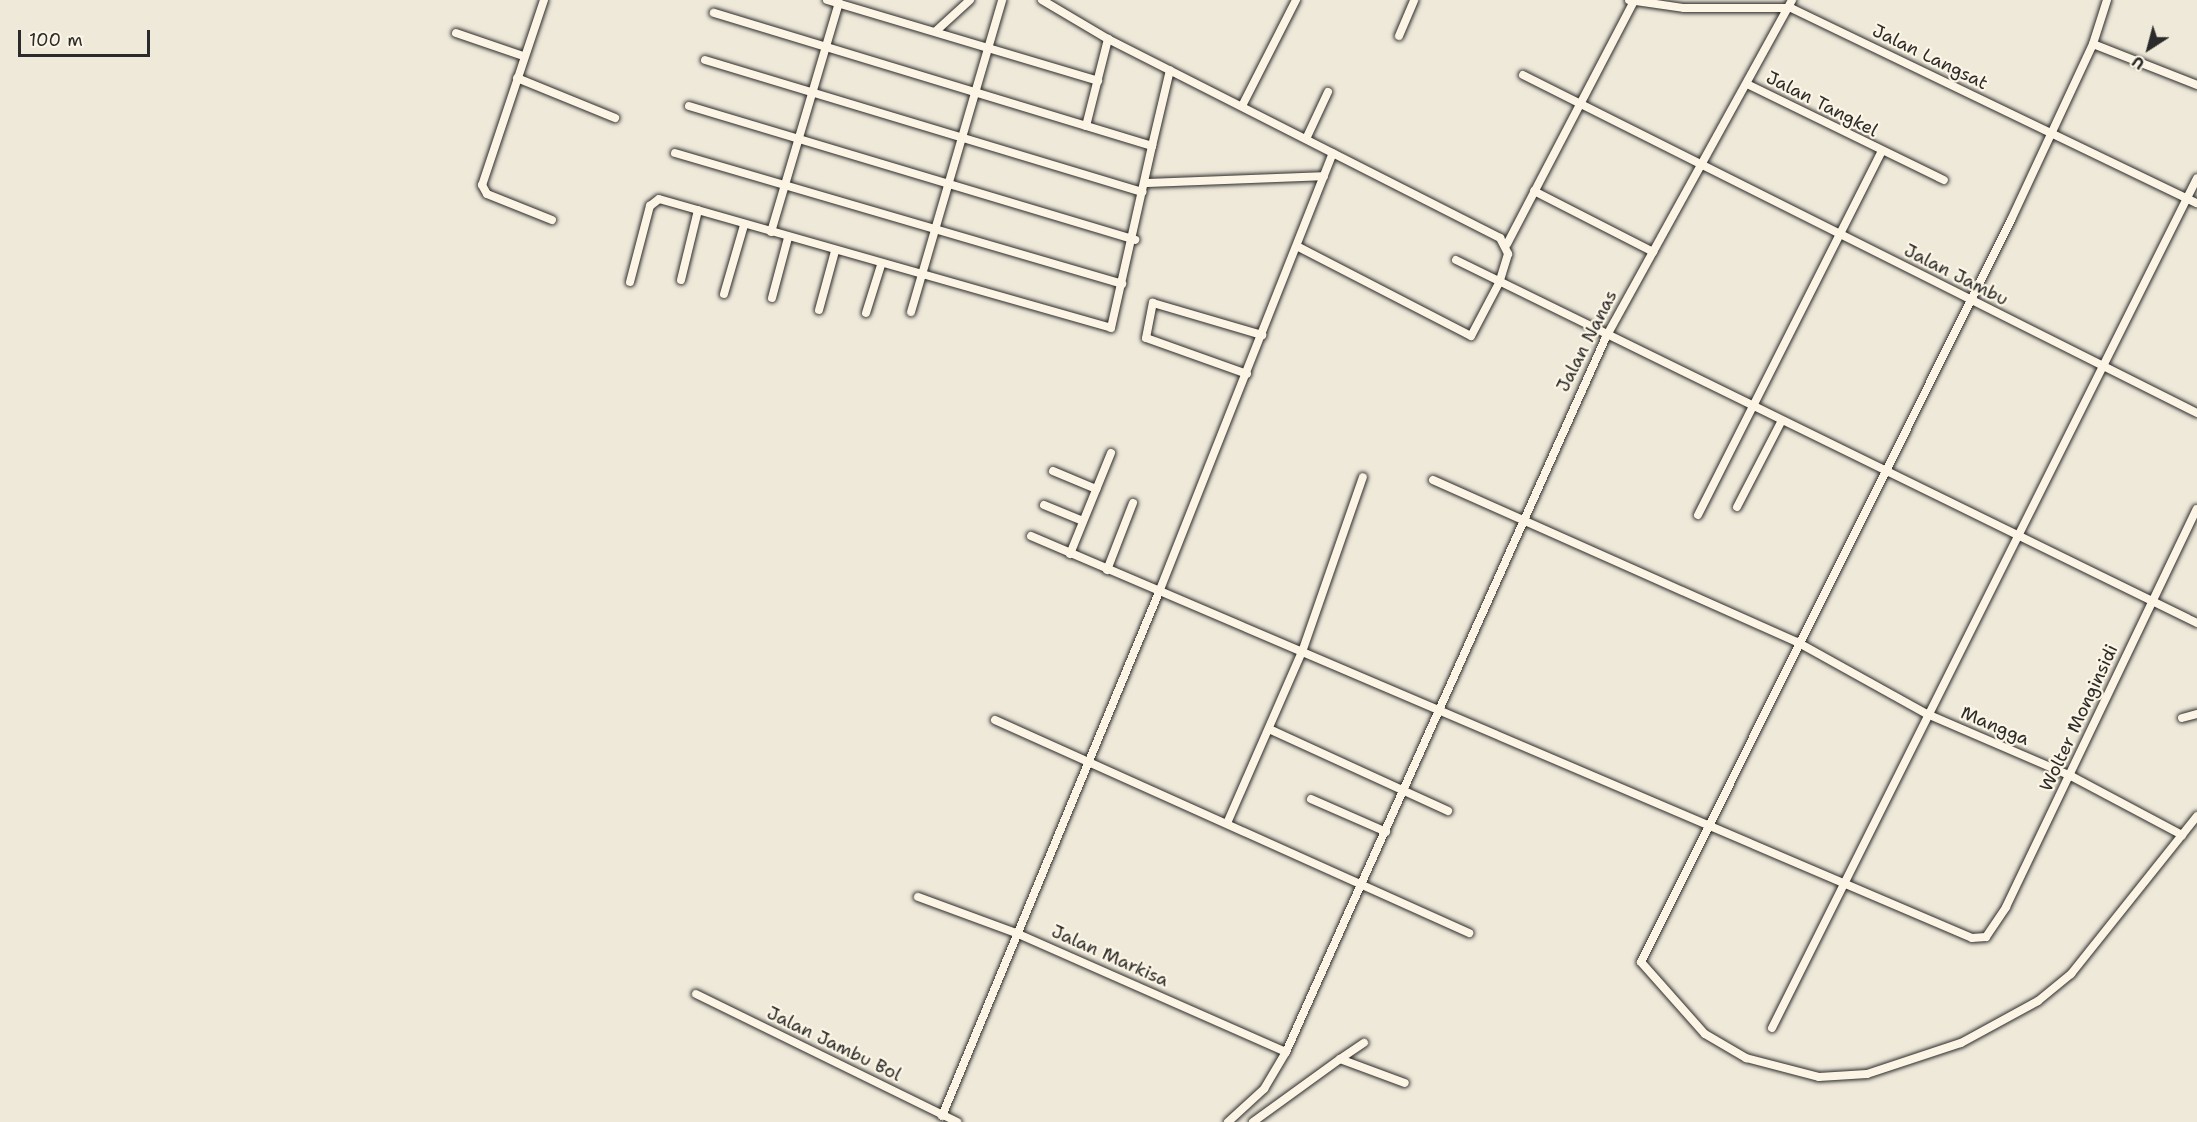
<!DOCTYPE html>
<html>
<head>
<meta charset="utf-8">
<style>
  body { margin:0 }
  #map { position:relative; width:2197px; height:1122px; overflow:hidden; background:#efe9da; font-family:"Shantell Sans",sans-serif }
  div>[style] { position:absolute }
  .roads { filter:drop-shadow(0 0 2px #2b2b2b) drop-shadow(0 0 2px #2b2b2b) }
  .minor>* { height:8px; margin:-4px; padding:0 4px; transform-origin:4px; border-radius:4px; background:#fcf5e5 }
  span { translate:-50% -50%; white-space:nowrap; text-align:center; line-height:1.15; -webkit-text-stroke:4.5px #fcf5e5; paint-order:stroke }
  .street-label { font-size:18px; color:#2b2b2b }
  .north { position:absolute; left:2119px; top:18px; width:60px; height:60px; -webkit-text-stroke:4px #fcf5e5; paint-order:stroke; rotate:216deg; font-size:16px; font-weight:700; line-height:24px; text-align:center; color:#2b2b2b }
  .north::after { content:''; display:block; margin:auto; width:21px; height:27px; background:#2b2b2b; clip-path:polygon(50% 0,100% 100%,50% 72%,0 100%) }
  .scale { position:absolute; left:18px; top:30px; width:132px; height:27px; box-sizing:border-box; border:3px solid #2b2b2b; border-top:0; padding-left:8px; font-size:18px; line-height:21px; white-space:nowrap; color:#2b2b2b; -webkit-text-stroke:4px #fcf5e5; paint-order:stroke }
</style>
</head>
<body>
<div id="map">
  <div class="roads">
    <div class="minor">
      <div style="left:544px;top:0;width:195px;rotate:108.5deg"></div>
      <div style="left:482px;top:185px;width:10px;rotate:61deg"></div>
      <div style="left:487px;top:194px;width:70px;rotate:21.8deg"></div>
      <div style="left:827px;top:0;width:283px;rotate:16.6deg"></div>
      <div style="left:1042px;top:0;width:77px;rotate:30.6deg"></div>
      <div style="left:1108px;top:39px;width:440px;rotate:26.9deg"></div>
      <div style="left:1500px;top:238px;width:18px;rotate:63deg"></div>
      <div style="left:1508px;top:254px;width:30px;rotate:107deg"></div>
      <div style="left:1499px;top:283px;width:60px;rotate:117.8deg"></div>
      <div style="left:1471px;top:336px;width:196px;rotate:-152.7deg"></div>
      <div style="left:1629px;top:0;width:56px;rotate:8.3deg"></div>
      <div style="left:1684px;top:8px;width:107px"></div>
      <div style="left:1791px;top:8px;width:450px;rotate:25.7deg"></div>
      <div style="left:2107px;top:0;width:46px;rotate:107.7deg"></div>
      <div style="left:2093px;top:44px;width:194px;rotate:115deg"></div>
      <div style="left:2011px;top:220px;width:829px;rotate:116.5deg"></div>
      <div style="left:1641px;top:962px;width:96px;rotate:48.4deg"></div>
      <div style="left:1705px;top:1034px;width:48px;rotate:30.3deg"></div>
      <div style="left:1746px;top:1058px;width:75px;rotate:14.6deg"></div>
      <div style="left:1819px;top:1077px;width:48px;rotate:-3.6deg"></div>
      <div style="left:1867px;top:1074px;width:99px;rotate:-18.3deg"></div>
      <div style="left:1961px;top:1043px;width:88px;rotate:-28.6deg"></div>
      <div style="left:2038px;top:1001px;width:43px;rotate:-39.3deg"></div>
      <div style="left:2071px;top:974px;width:202px;rotate:-51.4deg"></div>
      <div style="left:936px;top:31px;width:46px;rotate:-42.4deg"></div>
      <div style="left:456px;top:33px;width:71px;rotate:18.9deg"></div>
      <div style="left:1399px;top:36px;width:39px;rotate:-67deg"></div>
      <div style="left:2093px;top:44px;width:112px;rotate:21.5deg"></div>
      <div style="left:705px;top:60px;width:457px;rotate:16.8deg"></div>
      <div style="left:1523px;top:75px;width:754px;rotate:26.63deg"></div>
      <div style="left:517px;top:78px;width:106px;rotate:22.2deg"></div>
      <div style="left:1747px;top:84px;width:219px;rotate:26deg"></div>
      <div style="left:689px;top:106px;width:466px;rotate:16.7deg"></div>
      <div style="left:1242px;top:106px;width:119px;rotate:-63deg"></div>
      <div style="left:1086px;top:126px;width:90px;rotate:-75.8deg"></div>
      <div style="left:1306px;top:139px;width:52px;rotate:-64.9deg"></div>
      <div style="left:1152px;top:146px;width:78px;rotate:-76.7deg"></div>
      <div style="left:675px;top:153px;width:466px;rotate:16.3deg"></div>
      <div style="left:1145px;top:183px;width:179px;rotate:-2.2deg"></div>
      <div style="left:1534px;top:191px;width:134px;rotate:27.1deg"></div>
      <div style="left:771px;top:232px;width:239px;rotate:-73.5deg"></div>
      <div style="left:1507px;top:244px;width:274px;rotate:-62.4deg"></div>
      <div style="left:1456px;top:260px;width:825px;rotate:26.1deg"></div>
      <div style="left:681px;top:280px;width:72px;rotate:-76.3deg"></div>
      <div style="left:630px;top:282px;width:79px;rotate:-75.3deg"></div>
      <div style="left:650px;top:206px;width:11px;rotate:-38deg"></div>
      <div style="left:659px;top:199px;width:470px;rotate:15.9deg"></div>
      <div style="left:1111px;top:328px;width:187px;rotate:-77.3deg"></div>
      <div style="left:1152px;top:146px;width:458px;rotate:-163.1deg"></div>
      <div style="left:724px;top:294px;width:72px;rotate:-73.8deg"></div>
      <div style="left:772px;top:298px;width:62px;rotate:-75.1deg"></div>
      <div style="left:819px;top:310px;width:61px;rotate:-74.8deg"></div>
      <div style="left:911px;top:312px;width:325px;rotate:-73.7deg"></div>
      <div style="left:866px;top:313px;width:50px;rotate:-72.6deg"></div>
      <div style="left:1247px;top:374px;width:107px;rotate:-160.4deg"></div>
      <div style="left:1146px;top:338px;width:36px;rotate:-79deg"></div>
      <div style="left:1153px;top:303px;width:114px;rotate:16.4deg"></div>
      <div style="left:1053px;top:471px;width:47px;rotate:22.7deg"></div>
      <div style="left:1433px;top:480px;width:398px;rotate:24deg"></div>
      <div style="left:1797px;top:642px;width:149px;rotate:29deg"></div>
      <div style="left:1927px;top:714px;width:157px;rotate:23.3deg"></div>
      <div style="left:2071px;top:776px;width:126px;rotate:28deg"></div>
      <div style="left:1044px;top:505px;width:42px;rotate:22.3deg"></div>
      <div style="left:1737px;top:507px;width:96px;rotate:-62.6deg"></div>
      <div style="left:1698px;top:515px;width:406px;rotate:-63.2deg"></div>
      <div style="left:1031px;top:536px;width:1023px;rotate:23.13deg"></div>
      <div style="left:1972px;top:938px;width:14px;rotate:-4deg"></div>
      <div style="left:1986px;top:937px;width:36px;rotate:-56deg"></div>
      <div style="left:2006px;top:907px;width:441px;rotate:-64.4deg"></div>
      <div style="left:1070px;top:554px;width:109px;rotate:-67.9deg"></div>
      <div style="left:1107px;top:570px;width:72px;rotate:-68.8deg"></div>
      <div style="left:2182px;top:718px;width:16px;rotate:-15deg"></div>
      <div style="left:995px;top:720px;width:520px;rotate:24.2deg"></div>
      <div style="left:1269px;top:729px;width:197px;rotate:24.6deg"></div>
      <div style="left:1311px;top:799px;width:82px;rotate:23.7deg"></div>
      <div style="left:1228px;top:821px;width:184px;rotate:-66.4deg"></div>
      <div style="left:1302px;top:652px;width:185px;rotate:-70.8deg"></div>
      <div style="left:918px;top:897px;width:104px;rotate:20.2deg"></div>
      <div style="left:1016px;top:933px;width:295px;rotate:23.8deg"></div>
      <div style="left:696px;top:994px;width:291px;rotate:26.1deg"></div>
      <div style="left:1772px;top:1028px;width:950px;rotate:-63.43deg"></div>
      <div style="left:1340px;top:1059px;width:29px;rotate:-34deg"></div>
      <div style="left:942px;top:1116px;width:567px;rotate:-67.5deg"></div>
      <div style="left:1159px;top:592px;width:472px;rotate:-68.4deg"></div>
      <div style="left:1228px;top:1122px;width:49px;rotate:-42.5deg"></div>
      <div style="left:1264px;top:1089px;width:43px;rotate:-59.3deg"></div>
      <div style="left:1286px;top:1052px;width:783px;rotate:-65.89deg"></div>
      <div style="left:1606px;top:337px;width:385px;rotate:-61.1deg"></div>
      <div style="left:1253px;top:1122px;width:107px;rotate:-35.9deg"></div>
      <div style="left:1340px;top:1059px;width:69px;rotate:20.3deg"></div>
    </div>
  </div>
  <div class="street-label">
    <span style="left:1930px;top:57px;rotate:26deg">Jalan Langsat</span>
    <span style="left:1822px;top:104px;rotate:27deg">Jalan Tangkel</span>
    <span style="left:1956px;top:275px;rotate:27deg">Jalan Jambu</span>
    <span style="left:1587px;top:341px;rotate:-63deg">Jalan Nanas</span>
    <span style="left:2079px;top:718px;rotate:-65deg">Wolter Monginsidi</span>
    <span style="left:1995px;top:726px;rotate:23deg">Mangga</span>
    <span style="left:1110px;top:956px;rotate:24deg">Jalan Markisa</span>
    <span style="left:834px;top:1044px;rotate:26deg">Jalan Jambu Bol</span>
  </div>
  <div class="north">U</div>
  <div class="scale">100 m</div>
</div>
</body>
</html>
